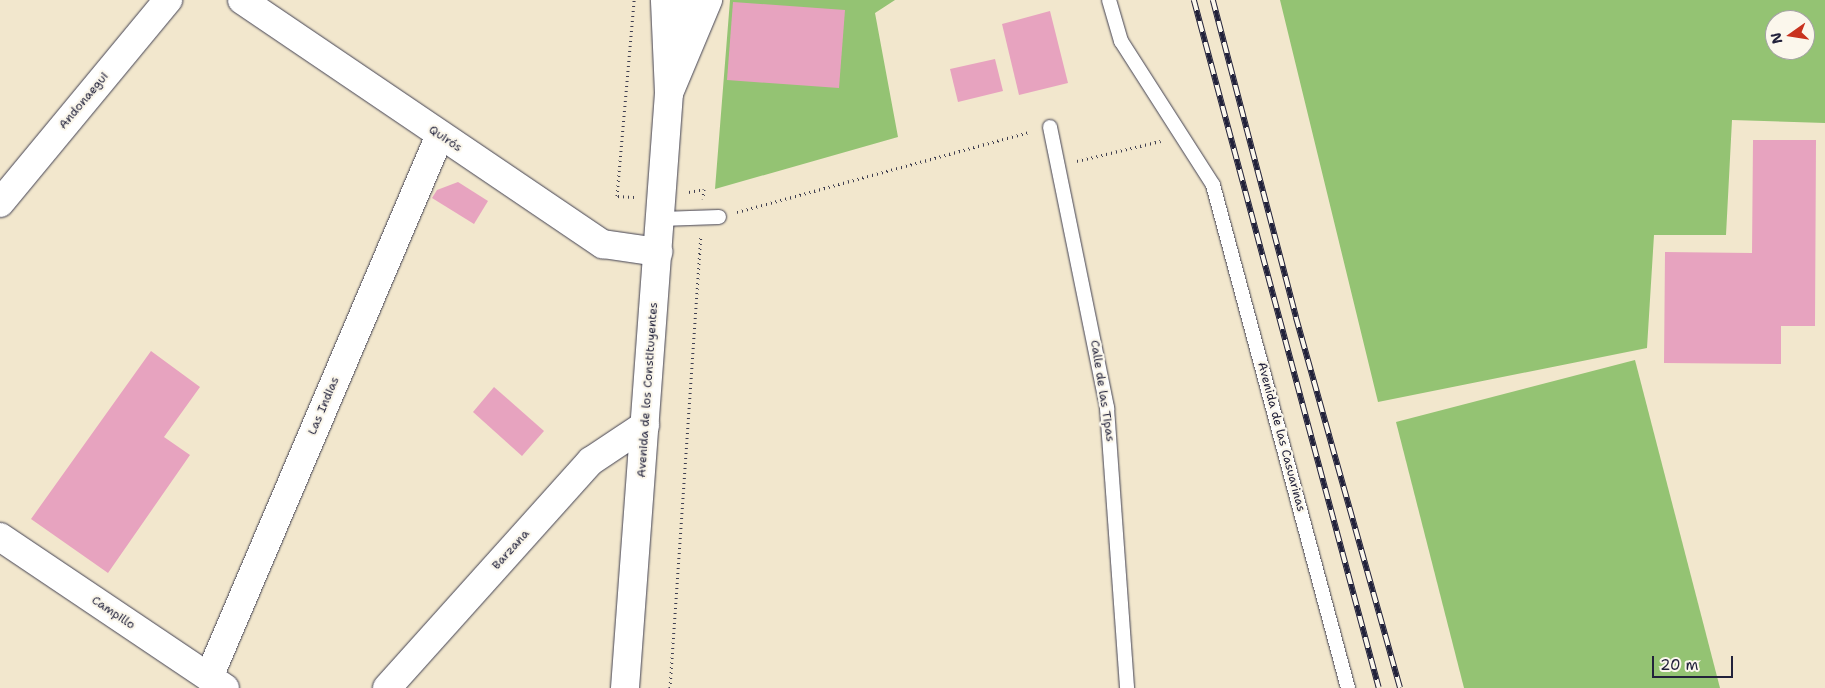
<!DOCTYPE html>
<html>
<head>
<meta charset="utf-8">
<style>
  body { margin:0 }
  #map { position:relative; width:1825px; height:688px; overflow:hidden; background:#f2e7cd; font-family:"Shantell Sans",sans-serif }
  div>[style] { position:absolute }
  .green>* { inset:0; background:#94c373 }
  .building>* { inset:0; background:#e7a3bf }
  .path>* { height:3px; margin-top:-1.5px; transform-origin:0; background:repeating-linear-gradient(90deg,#414051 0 1px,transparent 0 5px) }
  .roads { filter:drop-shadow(0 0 1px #414051) drop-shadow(0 0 1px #414051) }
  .lane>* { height:14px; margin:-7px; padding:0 7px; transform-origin:7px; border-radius:7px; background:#fff }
  .street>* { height:28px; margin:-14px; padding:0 14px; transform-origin:14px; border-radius:14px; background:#fff }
  .secondary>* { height:28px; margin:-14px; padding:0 14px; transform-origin:14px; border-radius:14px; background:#fff }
  .rail>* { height:5.5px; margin-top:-2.75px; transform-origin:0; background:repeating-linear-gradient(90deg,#fbf7ec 0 11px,#22223b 0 22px); box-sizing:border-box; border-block:1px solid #22223b }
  span { translate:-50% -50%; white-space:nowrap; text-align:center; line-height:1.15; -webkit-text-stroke:4.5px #fbf7ec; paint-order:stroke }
  .street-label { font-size:12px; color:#22223b }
  .north { position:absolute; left:1765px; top:10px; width:50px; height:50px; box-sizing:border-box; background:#fbf7ec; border:1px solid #a4a2a5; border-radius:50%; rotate:257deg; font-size:14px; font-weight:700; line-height:20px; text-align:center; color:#22223b }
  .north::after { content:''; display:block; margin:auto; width:18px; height:22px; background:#c8321e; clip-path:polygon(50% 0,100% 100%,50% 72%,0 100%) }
  .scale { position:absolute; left:1652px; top:656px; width:81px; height:22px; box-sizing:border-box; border:2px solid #22223b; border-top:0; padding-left:6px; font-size:15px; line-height:18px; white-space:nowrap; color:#22223b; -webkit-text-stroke:4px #fbf7ec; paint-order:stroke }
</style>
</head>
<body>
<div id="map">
  <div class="green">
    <div style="clip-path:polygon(730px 0,895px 0,875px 13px,898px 137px,715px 189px)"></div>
    <div style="clip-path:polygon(evenodd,1280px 0,1825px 0,1825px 123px,1732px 120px,1726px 235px,1654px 235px,1647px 348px,1378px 402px,1280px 0,1775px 20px,1805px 20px,1805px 50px,1775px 50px,1775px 20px)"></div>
    <div style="clip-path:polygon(1635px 360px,1720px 688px,1464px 688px,1396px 422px)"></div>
  </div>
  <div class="building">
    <div style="clip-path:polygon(733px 2px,845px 10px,839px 88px,727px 80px)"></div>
    <div style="clip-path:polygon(1050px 11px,1068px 83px,1019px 95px,1002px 24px)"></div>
    <div style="clip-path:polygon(995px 59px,1003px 91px,958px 102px,950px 69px)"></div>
    <div style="clip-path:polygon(1753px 140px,1816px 140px,1815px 326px,1781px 326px,1781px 364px,1664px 363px,1665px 252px,1752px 253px)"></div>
    <div style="clip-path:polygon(458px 182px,488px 201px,474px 224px,432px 198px,437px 190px)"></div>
    <div style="clip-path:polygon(151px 351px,200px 387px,164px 437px,190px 455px,108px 573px,31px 519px)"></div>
    <div style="clip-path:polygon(494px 387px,544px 431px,522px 456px,473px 412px)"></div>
  </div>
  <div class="path">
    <div style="left:1077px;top:161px;width:86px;rotate:-13.4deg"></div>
    <div style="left:689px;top:192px;width:15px;rotate:-11deg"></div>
    <div style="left:704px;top:189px;width:10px;rotate:96deg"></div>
    <div style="left:634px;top:197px;width:17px;rotate:-177deg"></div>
    <div style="left:617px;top:196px;width:197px;rotate:-85deg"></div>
    <div style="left:737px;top:212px;width:304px;rotate:-15.3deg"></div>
    <div style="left:670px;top:688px;width:452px;rotate:-86.1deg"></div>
  </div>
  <div class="roads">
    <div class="lane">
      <div style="left:1109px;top:0;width:43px;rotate:73.7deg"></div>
      <div style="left:1121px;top:41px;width:171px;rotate:57.4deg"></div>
      <div style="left:1213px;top:185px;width:521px;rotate:74.98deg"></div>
      <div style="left:1050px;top:127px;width:287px;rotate:78.5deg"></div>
      <div style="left:1107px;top:408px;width:281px;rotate:85.9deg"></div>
      <div style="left:661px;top:219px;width:58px;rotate:-2deg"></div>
    </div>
    <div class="street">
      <div style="left:669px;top:93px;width:101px;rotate:-67.2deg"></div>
      <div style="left:0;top:203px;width:264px;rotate:-50.4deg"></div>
      <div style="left:0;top:537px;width:271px;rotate:33.9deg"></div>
      <div style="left:209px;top:677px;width:589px;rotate:-66.92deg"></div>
      <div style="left:387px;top:688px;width:305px;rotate:-48.1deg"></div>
      <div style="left:591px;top:461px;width:65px;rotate:-33.7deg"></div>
    </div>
    <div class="secondary">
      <div style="left:242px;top:0;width:436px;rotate:34.1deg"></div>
      <div style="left:603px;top:244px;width:56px;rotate:8.3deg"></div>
      <div style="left:678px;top:45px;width:46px;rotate:-78.7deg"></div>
      <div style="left:625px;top:688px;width:597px;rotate:-85.77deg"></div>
      <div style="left:669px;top:93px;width:93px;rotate:-92.5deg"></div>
    </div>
  </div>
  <div class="rail">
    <div style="left:1194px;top:0;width:712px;rotate:74.95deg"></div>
    <div style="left:1213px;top:0;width:328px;rotate:75.3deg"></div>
    <div style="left:1296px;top:317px;width:385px;rotate:74.3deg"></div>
  </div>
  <div class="street-label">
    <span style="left:84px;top:101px;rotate:-50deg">Andonaegui</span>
    <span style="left:445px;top:139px;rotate:34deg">Quirós</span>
    <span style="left:648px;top:390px;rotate:-86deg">Avenida de los Constituyentes</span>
    <span style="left:1102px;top:391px;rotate:81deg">Calle de las Tipas</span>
    <span style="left:324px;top:406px;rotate:-67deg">Las Indias</span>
    <span style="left:1281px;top:437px;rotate:75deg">Avenida de las Casuarinas</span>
    <span style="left:511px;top:550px;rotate:-48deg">Barzana</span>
    <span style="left:113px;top:613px;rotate:34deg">Campillo</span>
  </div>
  <div class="north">N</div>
  <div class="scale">20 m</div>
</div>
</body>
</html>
